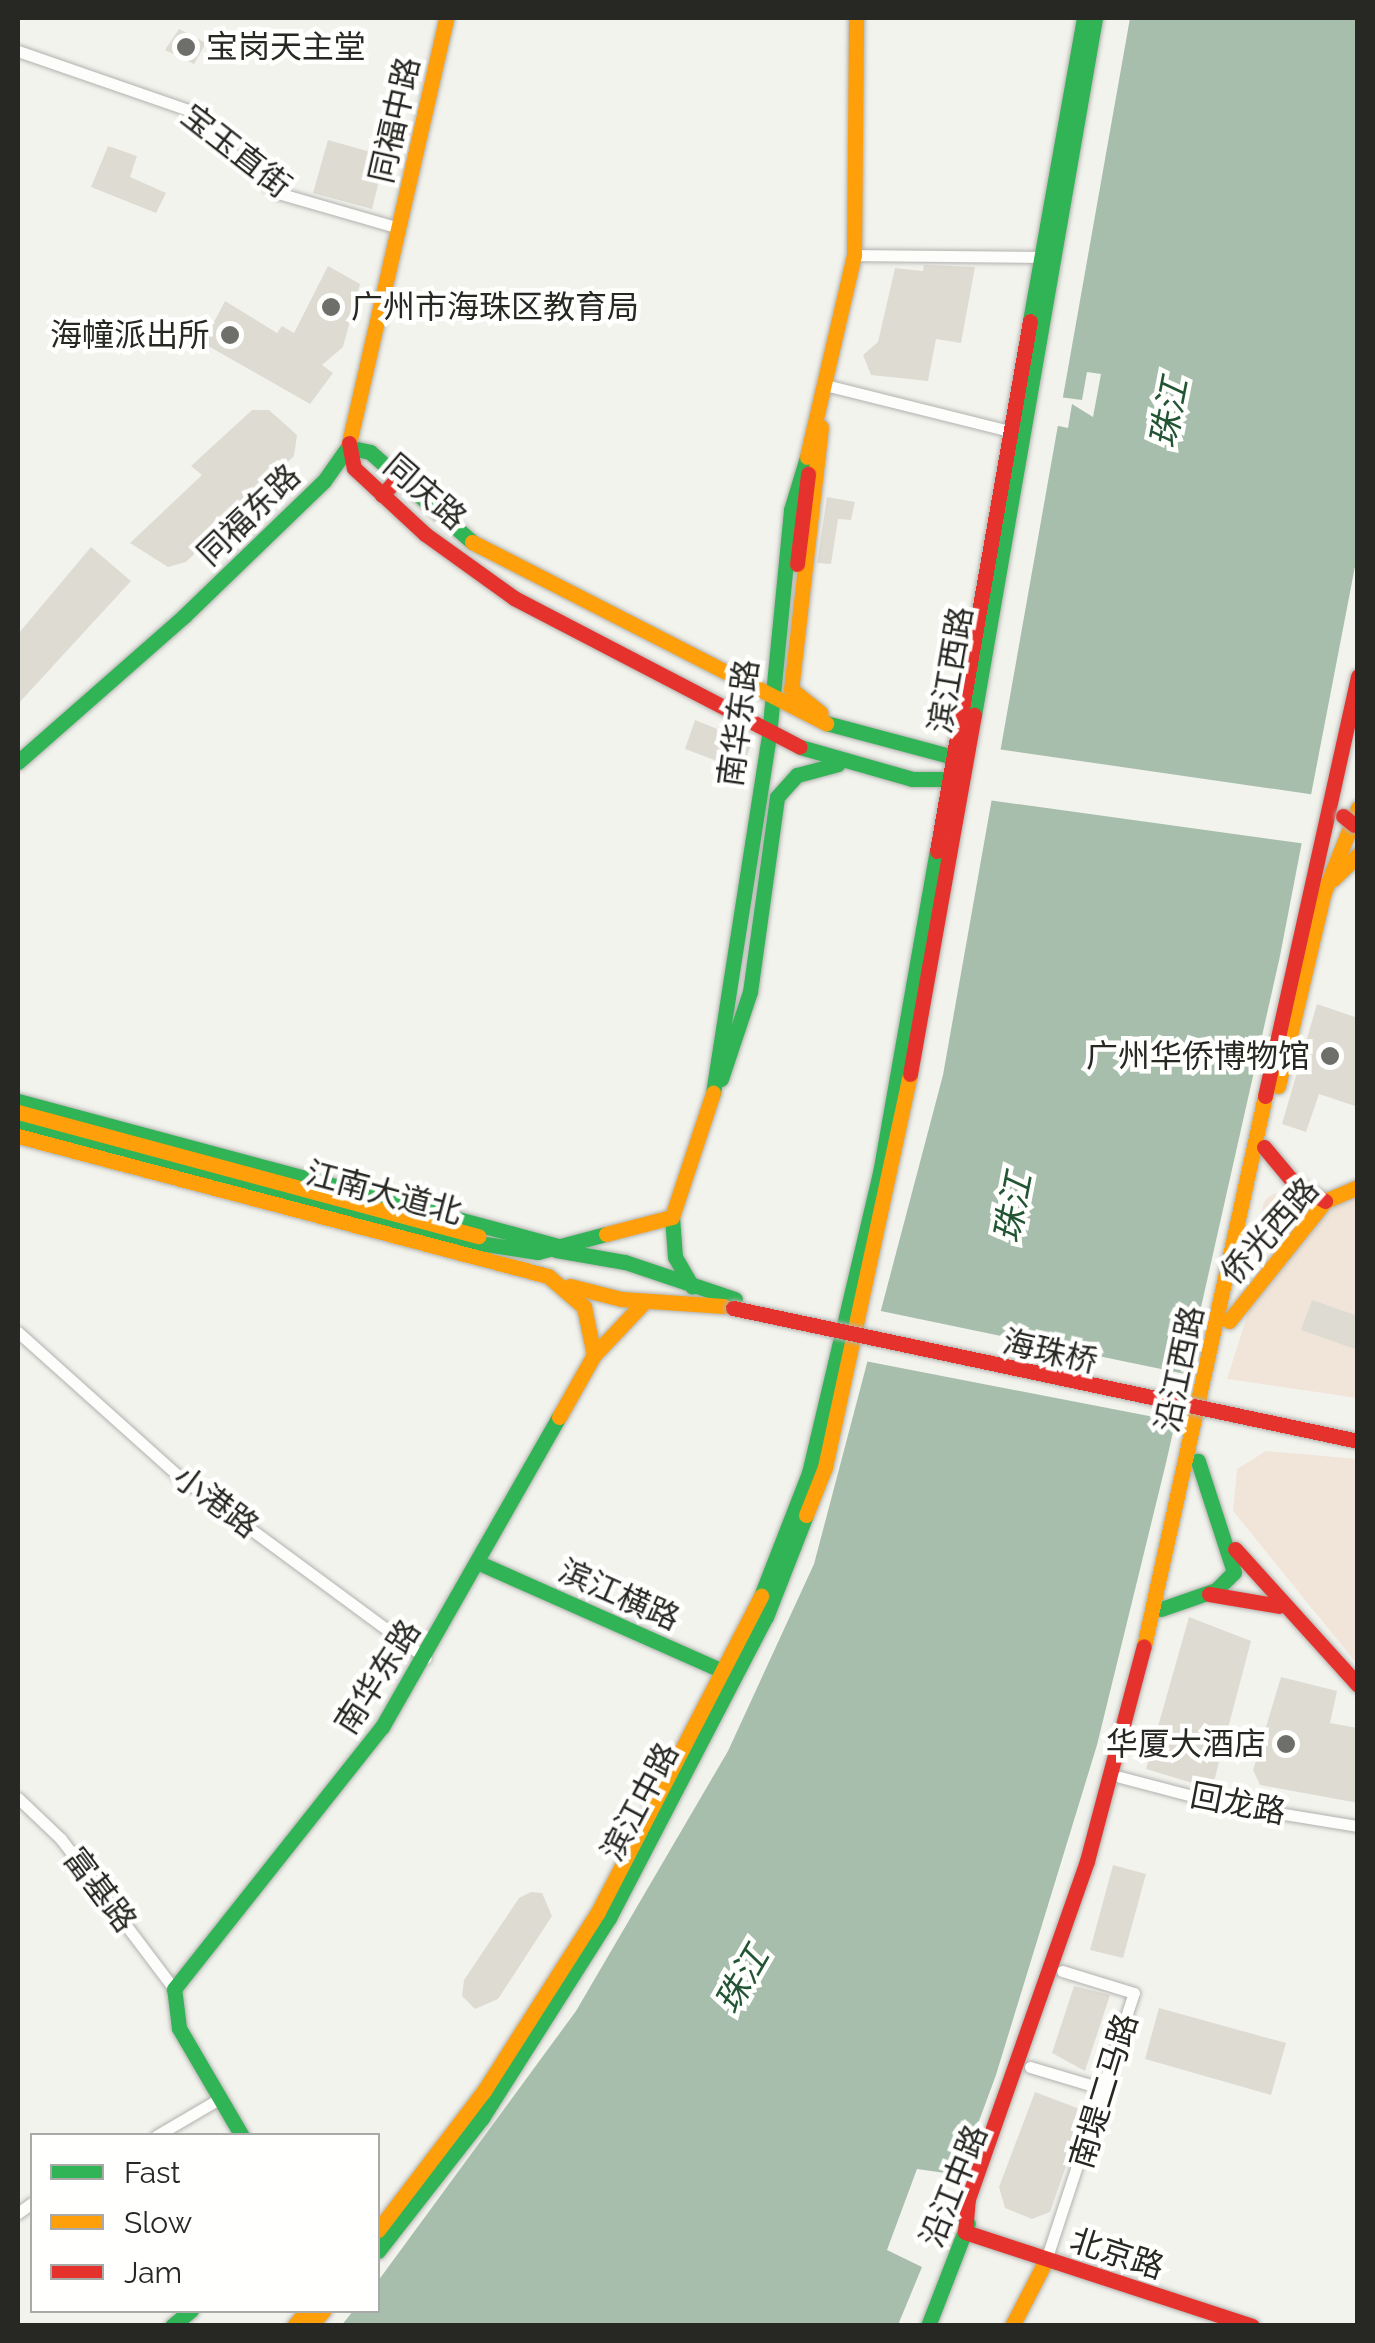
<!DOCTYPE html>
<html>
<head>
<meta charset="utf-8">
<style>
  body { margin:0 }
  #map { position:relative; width:1375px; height:2343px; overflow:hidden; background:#f3f3ee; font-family:Raleway,"Noto Sans SC",sans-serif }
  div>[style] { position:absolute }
  .green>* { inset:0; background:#f1e5da }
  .round { border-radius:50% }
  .water>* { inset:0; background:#a8beac }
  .pier>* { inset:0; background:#f3f3ee }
  .building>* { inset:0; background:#dedbd2 }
  .roads { filter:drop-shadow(0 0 2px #b1b1ae) drop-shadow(0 0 2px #b1b1ae) }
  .street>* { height:11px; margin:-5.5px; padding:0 5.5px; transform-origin:5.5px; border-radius:5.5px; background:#fdfdfc }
  .fast>* { height:15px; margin:-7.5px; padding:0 7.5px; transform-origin:7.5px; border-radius:7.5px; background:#30b455 }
  .slow>* { height:15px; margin:-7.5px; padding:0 7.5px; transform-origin:7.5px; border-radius:7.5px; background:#ff9f0a }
  .jam>* { height:15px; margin:-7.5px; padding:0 7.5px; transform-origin:7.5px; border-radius:7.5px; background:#e5322d }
  .bridges { filter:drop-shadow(0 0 2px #b1b1ae) drop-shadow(0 0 2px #b1b1ae) }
  .jam-bridge>* { height:15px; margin:-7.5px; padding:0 7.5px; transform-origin:7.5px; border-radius:7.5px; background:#e5322d }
  .dots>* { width:28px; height:28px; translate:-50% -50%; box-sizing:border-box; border:5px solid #fffffe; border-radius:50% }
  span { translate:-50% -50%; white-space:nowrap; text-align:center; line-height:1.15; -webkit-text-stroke:9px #fffffe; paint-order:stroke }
  .poi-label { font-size:32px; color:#272724 }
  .left { translate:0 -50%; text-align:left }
  .right { translate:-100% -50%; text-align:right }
  .street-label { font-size:32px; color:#272724 }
  .water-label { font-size:35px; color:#235534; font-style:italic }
  .frame { position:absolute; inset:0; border:20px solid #272724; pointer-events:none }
  .legend { position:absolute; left:30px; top:2133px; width:350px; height:180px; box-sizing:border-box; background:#fffffe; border:2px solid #a9a9a7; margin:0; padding:12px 18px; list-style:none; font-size:30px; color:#272724 }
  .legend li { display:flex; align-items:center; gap:20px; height:50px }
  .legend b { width:50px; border:2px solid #a9a9a7 }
</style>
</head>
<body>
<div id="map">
  <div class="green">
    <div class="round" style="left:1262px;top:1193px;width:36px;height:36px"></div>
    <div style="clip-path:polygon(1357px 1194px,1357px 1398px,1227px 1379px,1251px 1303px,1332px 1206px)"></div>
    <div style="clip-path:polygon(1266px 1451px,1357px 1459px,1357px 1664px,1233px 1511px,1237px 1469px)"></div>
  </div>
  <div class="water">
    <div style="clip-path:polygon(1130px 18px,1357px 18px,1357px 556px,1280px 956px,1166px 1463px,1097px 1745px,996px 2075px,959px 2175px,917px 2169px,887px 2250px,922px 2267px,898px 2325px,341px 2326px,353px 2311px,378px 2310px,378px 2281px,576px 2011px,728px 1751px,814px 1564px,943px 1075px)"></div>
  </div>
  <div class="pier">
    <div style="clip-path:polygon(1087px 372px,1101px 374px,1093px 417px,1072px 404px,1068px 428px,1054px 425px,1059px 397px,1082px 400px)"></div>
    <div style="clip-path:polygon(997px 749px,1316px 795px,1307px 844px,988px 800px)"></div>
    <div style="clip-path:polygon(876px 1310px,1190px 1375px,1180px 1422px,865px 1361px)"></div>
  </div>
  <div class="building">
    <div style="clip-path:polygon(179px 29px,206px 43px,194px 64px,165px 50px)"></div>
    <div style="clip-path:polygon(328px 140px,385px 156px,372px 209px,313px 193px)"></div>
    <div style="clip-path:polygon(108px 146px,137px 156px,130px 177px,166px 193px,156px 213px,91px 187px)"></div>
    <div style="clip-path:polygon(924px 265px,975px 267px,961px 343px,936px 339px,928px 381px,871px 375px,863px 355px,878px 342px,895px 268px,923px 271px)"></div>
    <div style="clip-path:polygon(328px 266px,360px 284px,343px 347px,322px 365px,333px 373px,310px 404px,203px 343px,225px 301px,277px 333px,282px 326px,294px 333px)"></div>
    <div style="clip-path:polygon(252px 410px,269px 410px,297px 435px,294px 456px,186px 562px,168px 567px,130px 543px,202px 475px,191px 466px)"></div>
    <div style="clip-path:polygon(827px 497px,855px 502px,851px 520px,838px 519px,831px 564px,817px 563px)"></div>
    <div style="clip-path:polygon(91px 547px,131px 581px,18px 704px,18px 634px)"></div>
    <div style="clip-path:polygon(695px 720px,752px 743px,741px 770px,685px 749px)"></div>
    <div style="clip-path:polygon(1317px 1004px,1358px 1018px,1358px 1107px,1319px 1094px,1306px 1132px,1282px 1124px)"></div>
    <div style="clip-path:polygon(1312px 1300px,1358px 1316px,1358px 1350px,1301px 1330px)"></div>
    <div style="clip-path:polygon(1189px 1617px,1251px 1641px,1212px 1789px,1146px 1769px)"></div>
    <div style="clip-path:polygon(1281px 1677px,1337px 1691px,1330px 1723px,1358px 1728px,1358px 1803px,1260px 1785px,1253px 1770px)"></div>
    <div style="clip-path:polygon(1113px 1865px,1146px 1874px,1123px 1958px,1090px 1950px)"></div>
    <div style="clip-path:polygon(531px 1892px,542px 1893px,552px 1916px,498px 1999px,475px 2009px,462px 1996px,464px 1980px,519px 1898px)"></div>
    <div style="clip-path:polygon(1074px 1986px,1110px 1995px,1085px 2071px,1052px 2053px)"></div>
    <div style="clip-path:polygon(1159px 2008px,1286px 2043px,1271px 2095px,1145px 2059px)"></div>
    <div style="clip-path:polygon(1035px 2092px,1085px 2111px,1050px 2212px,1032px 2219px,1005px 2208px,999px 2187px)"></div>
  </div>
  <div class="roads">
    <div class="street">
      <div style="left:18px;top:51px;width:186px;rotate:19.1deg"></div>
      <div style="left:194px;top:112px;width:9px;rotate:90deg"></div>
      <div style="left:194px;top:121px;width:111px;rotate:40.6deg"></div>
      <div style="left:278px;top:193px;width:126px;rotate:16.1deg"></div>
      <div style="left:854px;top:255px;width:187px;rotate:0.6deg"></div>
      <div style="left:829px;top:386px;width:195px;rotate:14deg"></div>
      <div style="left:18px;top:1332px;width:212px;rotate:41.9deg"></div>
      <div style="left:176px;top:1474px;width:310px;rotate:36.4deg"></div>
      <div style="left:1120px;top:1777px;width:106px;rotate:14.7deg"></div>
      <div style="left:1223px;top:1804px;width:137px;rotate:9.3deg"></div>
      <div style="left:18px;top:1798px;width:59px;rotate:43.6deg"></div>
      <div style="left:61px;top:1839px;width:188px;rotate:53deg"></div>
      <div style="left:1030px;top:2067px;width:80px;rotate:16.6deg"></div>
      <div style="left:156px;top:2136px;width:73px;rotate:-30.4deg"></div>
      <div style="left:18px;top:2213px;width:17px;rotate:-36deg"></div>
      <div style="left:1046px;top:2260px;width:281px;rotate:-71.8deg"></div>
      <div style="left:1134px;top:1993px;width:75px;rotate:-163deg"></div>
    </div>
    <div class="fast">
      <div style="left:1030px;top:321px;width:308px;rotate:-79.9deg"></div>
      <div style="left:974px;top:715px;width:707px;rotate:-80.15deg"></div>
      <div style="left:826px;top:723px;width:128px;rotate:14.9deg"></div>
      <div style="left:800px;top:747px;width:116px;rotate:15.9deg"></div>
      <div style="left:912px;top:779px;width:42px"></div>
      <div style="left:18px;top:762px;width:221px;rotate:-41.3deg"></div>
      <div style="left:184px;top:616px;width:194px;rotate:-44deg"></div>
      <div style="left:324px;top:481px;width:42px;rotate:-54.8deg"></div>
      <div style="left:348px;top:447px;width:23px;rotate:13deg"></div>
      <div style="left:370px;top:452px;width:136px;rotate:41.4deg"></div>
      <div style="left:721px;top:1079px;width:92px;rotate:-71.6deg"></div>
      <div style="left:750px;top:992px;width:197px;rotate:-82.1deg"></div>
      <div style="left:777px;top:797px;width:30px;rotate:-48deg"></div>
      <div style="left:797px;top:775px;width:42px;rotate:-15deg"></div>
      <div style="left:713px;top:1093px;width:362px;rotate:-81.1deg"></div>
      <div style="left:769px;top:735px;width:226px;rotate:-84.4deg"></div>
      <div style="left:791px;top:510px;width:55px;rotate:-73.2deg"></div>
      <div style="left:18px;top:1101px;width:563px;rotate:15.02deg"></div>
      <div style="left:18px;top:1123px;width:430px;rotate:15.2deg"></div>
      <div style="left:433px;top:1236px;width:106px;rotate:8.7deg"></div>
      <div style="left:538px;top:1252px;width:70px;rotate:-14.8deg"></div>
      <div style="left:672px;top:1217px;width:40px;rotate:85.7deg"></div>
      <div style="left:675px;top:1257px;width:34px;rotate:60deg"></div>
      <div style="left:556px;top:1250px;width:70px;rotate:9.9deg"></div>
      <div style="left:625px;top:1262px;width:116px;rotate:18.6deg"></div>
      <div style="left:479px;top:1563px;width:277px;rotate:23.9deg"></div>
      <div style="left:761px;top:1596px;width:132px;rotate:-68.7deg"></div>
      <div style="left:809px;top:1473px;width:308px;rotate:-76.7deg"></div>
      <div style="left:880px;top:1173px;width:327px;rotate:-80deg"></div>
      <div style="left:1161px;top:1609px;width:58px;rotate:-19.1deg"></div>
      <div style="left:1216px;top:1590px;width:25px;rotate:-45deg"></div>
      <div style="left:1234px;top:1572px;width:117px;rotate:-108deg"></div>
      <div style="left:242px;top:2136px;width:125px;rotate:-120.3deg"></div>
      <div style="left:179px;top:2028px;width:39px;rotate:-97deg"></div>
      <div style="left:174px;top:1989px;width:335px;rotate:-51.6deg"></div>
      <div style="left:382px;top:1727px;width:357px;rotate:-60.3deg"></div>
      <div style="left:378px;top:2251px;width:169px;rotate:-52deg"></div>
      <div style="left:482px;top:2118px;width:237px;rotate:-57.6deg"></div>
      <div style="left:609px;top:1918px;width:339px;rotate:-62.5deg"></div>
      <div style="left:766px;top:1617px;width:110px;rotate:-68.6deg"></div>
      <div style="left:172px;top:2326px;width:25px;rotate:-40deg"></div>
      <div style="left:928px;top:2326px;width:110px;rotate:-68.8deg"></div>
    </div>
    <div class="slow">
      <div style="left:821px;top:427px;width:264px;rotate:96.5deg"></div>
      <div style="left:791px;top:689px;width:38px;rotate:39deg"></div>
      <div style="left:349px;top:443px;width:436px;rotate:-77.1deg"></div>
      <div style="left:807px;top:457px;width:207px;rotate:-76.9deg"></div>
      <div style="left:854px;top:255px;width:237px;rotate:-89.5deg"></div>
      <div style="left:472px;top:542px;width:398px;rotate:27.1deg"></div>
      <div style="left:1333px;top:879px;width:35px;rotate:-44deg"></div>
      <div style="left:1278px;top:1086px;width:196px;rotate:-76.7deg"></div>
      <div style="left:1323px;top:895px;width:94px;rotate:-68.1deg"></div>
      <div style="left:18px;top:1112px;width:477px;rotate:15.1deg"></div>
      <div style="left:18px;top:1136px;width:548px;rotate:14.8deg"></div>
      <div style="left:548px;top:1276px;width:48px;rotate:40.7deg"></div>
      <div style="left:584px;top:1307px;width:49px;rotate:78.2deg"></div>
      <div style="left:606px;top:1234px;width:68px;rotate:-14.4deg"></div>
      <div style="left:672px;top:1217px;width:131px;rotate:-71.7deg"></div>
      <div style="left:570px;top:1286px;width:53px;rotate:14.3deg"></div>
      <div style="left:621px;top:1299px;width:103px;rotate:3.9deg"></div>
      <div style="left:1229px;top:1321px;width:154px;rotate:-51.3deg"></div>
      <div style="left:1325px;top:1201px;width:36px;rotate:-23deg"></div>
      <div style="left:559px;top:1417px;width:71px;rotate:-60.6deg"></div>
      <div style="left:594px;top:1355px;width:74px;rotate:-46.6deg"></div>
      <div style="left:806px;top:1515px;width:52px;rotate:-68.4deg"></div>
      <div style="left:825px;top:1467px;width:402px;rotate:-77.8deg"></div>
      <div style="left:1144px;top:1646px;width:563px;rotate:-77.59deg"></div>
      <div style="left:378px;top:2230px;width:175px;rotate:-52.7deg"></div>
      <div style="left:484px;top:2091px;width:212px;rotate:-57.5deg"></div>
      <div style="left:598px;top:1912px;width:356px;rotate:-62.7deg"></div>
      <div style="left:294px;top:2326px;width:21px;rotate:-51deg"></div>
      <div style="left:310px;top:2326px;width:21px;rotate:-49deg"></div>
      <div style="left:1012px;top:2326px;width:74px;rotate:-62.7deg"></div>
    </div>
    <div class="jam">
      <div style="left:349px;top:443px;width:25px;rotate:79deg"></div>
      <div style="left:354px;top:468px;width:97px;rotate:42.9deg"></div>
      <div style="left:425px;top:534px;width:110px;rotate:35.7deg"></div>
      <div style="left:514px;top:598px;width:322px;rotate:27.5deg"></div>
      <div style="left:382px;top:495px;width:22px;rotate:-47deg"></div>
      <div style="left:797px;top:564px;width:91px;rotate:-83deg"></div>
      <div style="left:937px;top:851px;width:538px;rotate:-80.05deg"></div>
      <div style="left:910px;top:1074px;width:365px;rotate:-79.9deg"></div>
      <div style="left:1265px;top:1096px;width:430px;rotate:-77.5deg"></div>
      <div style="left:1264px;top:1147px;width:47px;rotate:50.2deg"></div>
      <div style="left:1294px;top:1183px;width:36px;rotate:30deg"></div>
      <div style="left:1235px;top:1549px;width:183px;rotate:47.9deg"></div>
      <div style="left:1209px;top:1594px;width:71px;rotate:9.7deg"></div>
      <div style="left:965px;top:2232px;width:302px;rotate:18.1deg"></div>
      <div style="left:965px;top:2232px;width:33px;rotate:-85deg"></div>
      <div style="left:968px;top:2199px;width:358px;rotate:-70.6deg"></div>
      <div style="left:1087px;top:1861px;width:222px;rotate:-75.2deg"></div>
    </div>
  </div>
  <div class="bridges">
    <div class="jam-bridge">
      <div style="left:1343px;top:816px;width:14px;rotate:39deg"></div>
      <div style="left:733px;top:1308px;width:639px;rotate:12.01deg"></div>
    </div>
  </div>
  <div class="dots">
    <div style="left:186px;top:47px;background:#6e6e6b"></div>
    <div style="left:331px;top:307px;background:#6e6e6b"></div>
    <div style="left:230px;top:335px;background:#6e6e6b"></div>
    <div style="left:1330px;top:1056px;background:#6e6e6b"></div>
    <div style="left:1286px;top:1744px;background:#6e6e6b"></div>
  </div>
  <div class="poi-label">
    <span class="left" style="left:206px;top:47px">宝岗天主堂</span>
    <span class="left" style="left:351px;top:307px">广州市海珠区教育局</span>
    <span class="right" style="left:210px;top:335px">海幢派出所</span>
    <span class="right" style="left:1310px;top:1056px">广州华侨博物馆</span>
    <span class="right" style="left:1266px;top:1744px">华厦大酒店</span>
  </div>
  <div class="street-label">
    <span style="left:395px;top:120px;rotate:-77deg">同福中路</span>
    <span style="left:236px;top:151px;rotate:38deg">宝玉直街</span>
    <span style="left:425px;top:492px;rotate:41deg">同庆路</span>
    <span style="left:249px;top:515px;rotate:-44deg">同福东路</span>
    <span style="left:951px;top:670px;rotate:-80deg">滨江西路</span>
    <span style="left:739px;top:723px;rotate:-82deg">南华东路</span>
    <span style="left:384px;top:1193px;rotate:15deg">江南大道北</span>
    <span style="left:1270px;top:1231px;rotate:-48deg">侨光西路</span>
    <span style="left:1050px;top:1352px;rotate:13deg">海珠桥</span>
    <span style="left:1180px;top:1369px;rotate:-78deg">沿江西路</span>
    <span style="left:216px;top:1502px;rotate:37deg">小港路</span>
    <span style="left:619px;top:1595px;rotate:24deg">滨江横路</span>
    <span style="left:378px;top:1677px;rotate:-57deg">南华东路</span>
    <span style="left:640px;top:1802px;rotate:-62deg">滨江中路</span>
    <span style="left:1238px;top:1804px;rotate:11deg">回龙路</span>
    <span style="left:100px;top:1890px;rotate:53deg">富基路</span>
    <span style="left:1104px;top:2091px;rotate:-73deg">南堤二马路</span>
    <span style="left:954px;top:2186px;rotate:-68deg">沿江中路</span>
    <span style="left:1117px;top:2254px;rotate:18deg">北京路</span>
  </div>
  <div class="water-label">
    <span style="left:1169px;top:413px;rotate:-79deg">珠江</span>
    <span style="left:1013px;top:1208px;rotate:-79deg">珠江</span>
    <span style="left:742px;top:1980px;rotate:-60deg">珠江</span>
  </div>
  <div class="frame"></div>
  <ul class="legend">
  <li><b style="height:12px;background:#30b455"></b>Fast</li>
  <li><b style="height:12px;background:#ff9f0a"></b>Slow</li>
  <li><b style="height:12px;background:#e5322d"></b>Jam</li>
  </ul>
</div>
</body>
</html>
